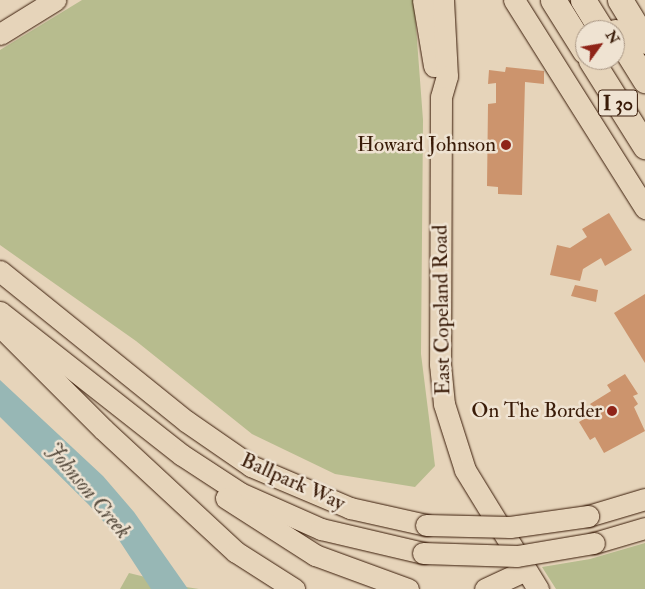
<!DOCTYPE html>
<html>
<head>
<meta charset="utf-8">
<style>
  body { margin:0 }
  #map { position:relative; width:645px; height:589px; overflow:hidden; background:#e6d4ba; font-family:"IM FELL Double Pica",serif }
  div>[style] { position:absolute }
  .green>* { inset:0; background:#b7bc8e }
  .water>* { inset:0; background:#97b7b5 }
  .building>* { inset:0; background:#cc946d }
  .roads { filter:drop-shadow(0 0 1px #391b08) drop-shadow(0 0 1px #391b08) }
  .major>* { height:21px; margin:-10.5px; padding:0 10.5px; transform-origin:10.5px; border-radius:10.5px; background:#e6d4ba }
  .highway>* { height:25px; margin:-12.5px; padding:0 12.5px; transform-origin:12.5px; border-radius:12.5px; background:#e6d4ba }
  .bridges { filter:drop-shadow(0 0 1px #391b08) drop-shadow(0 0 1px #391b08) }
  .major-bridge>* { height:21px; margin:-10.5px; padding:0 10.5px; transform-origin:10.5px; border-radius:10.5px; background:#e6d4ba }
  .dots>* { width:14px; height:14px; translate:-50% -50%; box-sizing:border-box; border:2px solid #efe3d2; border-radius:50% }
  span { translate:-50% -50%; white-space:nowrap; text-align:center; line-height:1.15; -webkit-text-stroke:5px #efe3d2; paint-order:stroke }
  .shield-label span { padding:1px 4px; background:#efe3d2; border:1px solid; border-radius:4px; -webkit-text-stroke-width:0 }
  .shield-label { font-size:20px; color:#391b08; font-weight:700 }
  .poi-label { font-size:21px; color:#391b08 }
  .right { translate:-100% -50%; text-align:right }
  .street-label { font-size:21px; color:#391b08 }
  .water-label { font-size:22px; color:#554a3c; font-style:italic }
  .north { position:absolute; left:575px; top:20px; width:50px; height:50px; box-sizing:border-box; background:#efe3d2; border:1px solid #a69381; border-radius:50%; rotate:58deg; font-size:14px; font-weight:700; line-height:20px; text-align:center; color:#391b08 }
  .north::after { content:''; display:block; margin:auto; width:18px; height:22px; background:#8f2418; clip-path:polygon(50% 0,100% 100%,50% 72%,0 100%) }
</style>
</head>
<body>
<div id="map">
  <div class="green">
    <div style="clip-path:polygon(82px 0,414px 0,423px 120px,421px 354px,435px 466px,415px 487px,335px 474px,252px 434px,136px 341px,0 245px,0 50px)"></div>
    <div style="clip-path:polygon(645px 543px,645px 589px,556px 589px,542px 567px,590px 559px)"></div>
    <div style="clip-path:polygon(129px 573px,186px 587px,199px 589px,120px 589px)"></div>
  </div>
  <div class="water">
    <div style="clip-path:polygon(0 380px,103px 476px,134px 512px,188px 589px,151px 589px,117px 537px,89px 505px,0 417px)"></div>
  </div>
  <div class="building">
    <div style="clip-path:polygon(506px 67px,544px 71px,544px 84px,525px 82px,522px 195px,498px 194px,498px 187px,487px 186px,488px 104px,496px 103px,496px 83px,488px 84px,489px 70px,505px 72px)"></div>
    <div style="clip-path:polygon(609px 213px,632px 250px,605px 266px,601px 258px,583px 269px,580px 281px,550px 275px,557px 245px,570px 248px,587px 237px,582px 229px)"></div>
    <div style="clip-path:polygon(575px 285px,598px 290px,596px 302px,571px 296px)"></div>
    <div style="clip-path:polygon(645px 294px,645px 363px,614px 313px)"></div>
    <div style="clip-path:polygon(625px 374px,638px 394px,633px 396px,638px 404px,634px 407px,645px 431px,604px 453px,595px 437px,590px 440px,579px 422px,584px 419px,581px 414px,593px 407px,590px 404px,611px 391px,607px 385px)"></div>
  </div>
  <div class="roads">
    <div class="major">
      <div style="left:423px;top:0;width:67px;rotate:80.5deg"></div>
      <div style="left:443px;top:0;width:76px;rotate:87deg"></div>
      <div style="left:447px;top:76px;width:22px;rotate:106deg"></div>
      <div style="left:441px;top:97px;width:267px;rotate:90.2deg"></div>
      <div style="left:440px;top:364px;width:40px;rotate:84.3deg"></div>
      <div style="left:444px;top:404px;width:69px;rotate:72.3deg"></div>
      <div style="left:465px;top:470px;width:140px;rotate:58.5deg"></div>
      <div style="left:514px;top:0;width:246px;rotate:57.8deg"></div>
      <div style="left:0;top:34px;width:65px;rotate:-31.7deg"></div>
      <div style="left:0;top:271px;width:239px;rotate:38.9deg"></div>
      <div style="left:186px;top:421px;width:79px;rotate:34.7deg"></div>
      <div style="left:251px;top:466px;width:108px;rotate:23deg"></div>
      <div style="left:350px;top:508px;width:78px;rotate:12.6deg"></div>
      <div style="left:0;top:312px;width:231px;rotate:38.2deg"></div>
      <div style="left:182px;top:455px;width:69px;rotate:33.2deg"></div>
      <div style="left:240px;top:493px;width:89px;rotate:24deg"></div>
      <div style="left:321px;top:529px;width:105px;rotate:13.2deg"></div>
      <div style="left:0;top:326px;width:146px;rotate:45deg"></div>
      <div style="left:103px;top:429px;width:181px;rotate:42.8deg"></div>
      <div style="left:236px;top:552px;width:69px;rotate:32.5deg"></div>
      <div style="left:226px;top:498px;width:106px;rotate:32.6deg"></div>
      <div style="left:315px;top:555px;width:99px;rotate:20.1deg"></div>
      <div style="left:588px;top:516px;width:59px;rotate:-16.6deg"></div>
      <div style="left:594px;top:543px;width:53px;rotate:-16.4deg"></div>
      <div style="left:485px;top:589px;width:45px;rotate:-24.9deg"></div>
    </div>
    <div class="highway">
      <div style="left:553px;top:0;width:60px;rotate:57.9deg"></div>
      <div style="left:583px;top:0;width:36px;rotate:58deg"></div>
      <div style="left:620px;top:0;width:48px;rotate:58.6deg"></div>
      <div style="left:615px;top:32px;width:57px;rotate:58deg"></div>
      <div style="left:591px;top:60px;width:102px;rotate:57.9deg"></div>
    </div>
  </div>
  <div class="bridges">
    <div class="major-bridge">
      <div style="left:426px;top:525px;width:84px;rotate:1.4deg"></div>
      <div style="left:510px;top:527px;width:79px;rotate:-8deg"></div>
      <div style="left:423px;top:553px;width:94px;rotate:1.8deg"></div>
      <div style="left:517px;top:556px;width:78px;rotate:-9.6deg"></div>
    </div>
  </div>
  <div class="dots">
    <div style="left:506px;top:145px;background:#8f2418"></div>
    <div style="left:612px;top:411px;background:#8f2418"></div>
  </div>
  <div class="shield-label">
    <span style="left:618px;top:103px">I 30</span>
  </div>
  <div class="poi-label">
    <span class="right" style="left:496px;top:145px">Howard Johnson</span>
    <span class="right" style="left:602px;top:411px">On The Border</span>
  </div>
  <div class="street-label">
    <span style="left:442px;top:310px;rotate:-91deg">East Copeland Road</span>
    <span style="left:293px;top:482px;rotate:24deg">Ballpark Way</span>
  </div>
  <div class="water-label">
    <span style="left:88px;top:491px;rotate:50deg">Johnson Creek</span>
  </div>
  <div class="north">N</div>
</div>
</body>
</html>
